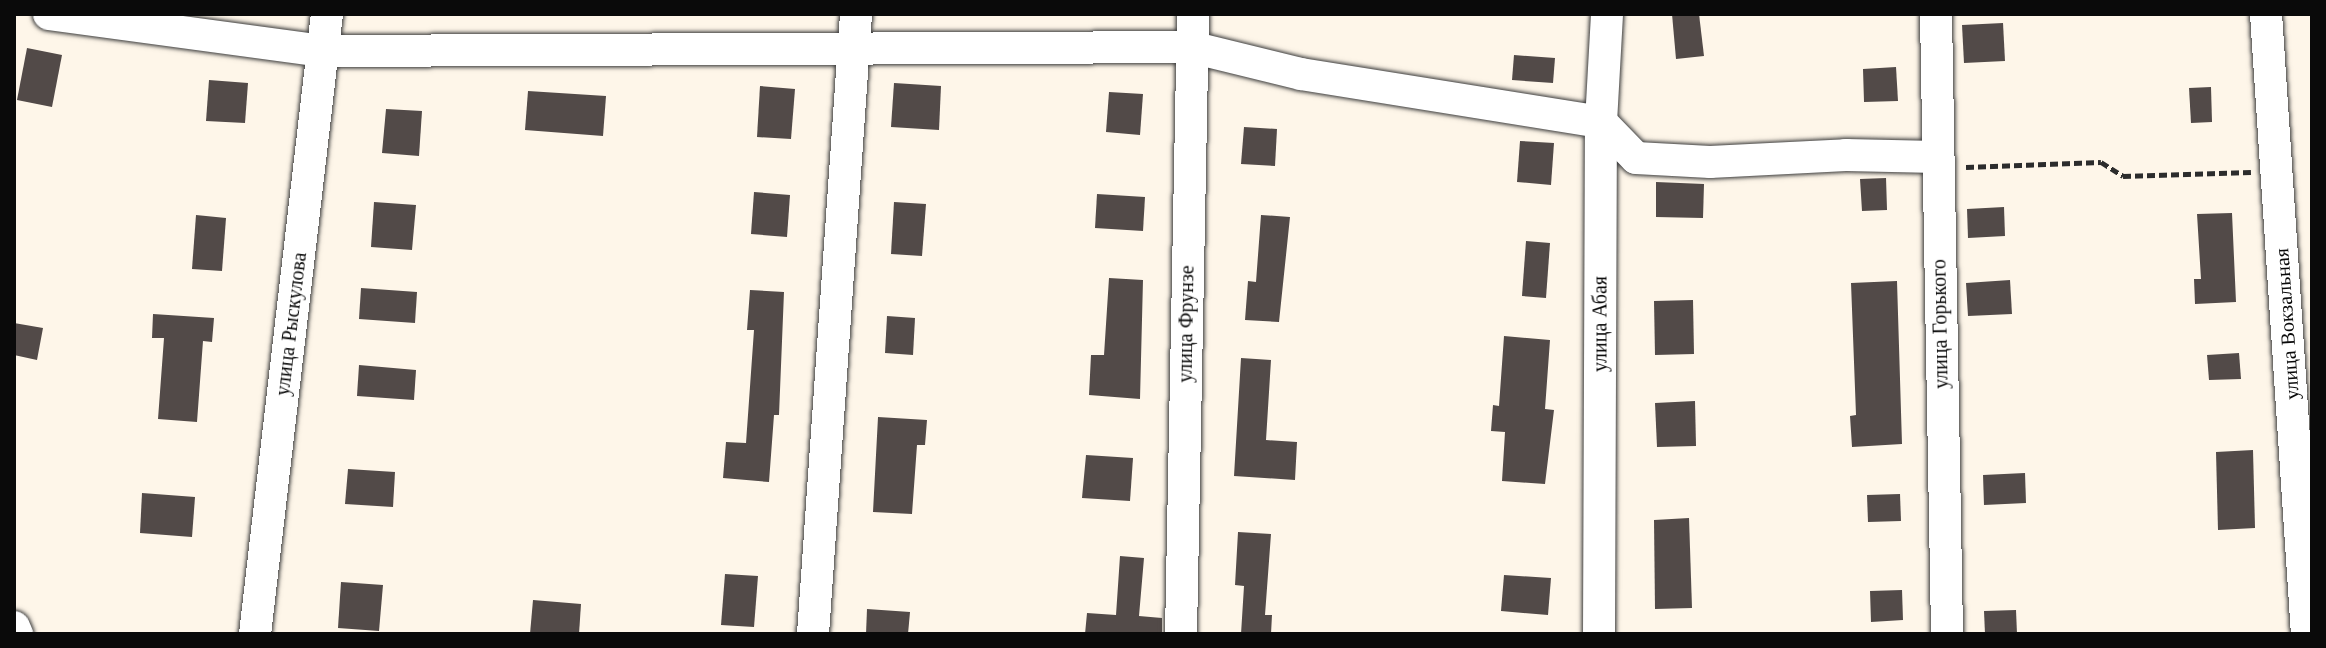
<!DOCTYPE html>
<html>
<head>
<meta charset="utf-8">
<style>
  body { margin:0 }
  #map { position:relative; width:2326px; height:648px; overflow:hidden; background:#fef6e9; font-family:"Times New Roman",serif }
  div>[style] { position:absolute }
  .building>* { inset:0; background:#524a48 }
  .path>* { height:5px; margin-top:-2.5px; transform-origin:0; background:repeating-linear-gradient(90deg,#2c2c2c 0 8px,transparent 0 12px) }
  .roads { filter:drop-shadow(0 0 2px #3d3d3d) drop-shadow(0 0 2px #3d3d3d) }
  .minor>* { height:32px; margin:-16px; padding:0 16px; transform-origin:16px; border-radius:16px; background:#fff }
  span { translate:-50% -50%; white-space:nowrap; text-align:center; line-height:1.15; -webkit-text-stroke:8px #fff; paint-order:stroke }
  .street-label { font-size:20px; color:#0a0a0a }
  .frame { position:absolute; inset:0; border:16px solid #0a0a0a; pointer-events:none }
</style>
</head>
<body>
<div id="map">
  <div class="building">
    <div style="clip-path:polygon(1672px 14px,1699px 14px,1704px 56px,1676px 59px)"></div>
    <div style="clip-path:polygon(2003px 23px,2005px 61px,1964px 63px,1962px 25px)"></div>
    <div style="clip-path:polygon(27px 48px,62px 55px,52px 107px,17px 100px)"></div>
    <div style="clip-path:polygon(1514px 55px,1555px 58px,1553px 83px,1512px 80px)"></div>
    <div style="clip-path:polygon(1896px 67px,1898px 101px,1864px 102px,1863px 69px)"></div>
    <div style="clip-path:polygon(209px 80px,248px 83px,245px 123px,206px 121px)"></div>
    <div style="clip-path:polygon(894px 83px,941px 86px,939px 130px,891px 127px)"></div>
    <div style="clip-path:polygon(760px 86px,795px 89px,791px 139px,757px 137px)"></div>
    <div style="clip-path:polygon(2211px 87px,2212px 122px,2191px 123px,2189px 88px)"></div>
    <div style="clip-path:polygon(528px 91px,606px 96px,603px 136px,525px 130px)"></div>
    <div style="clip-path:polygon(1109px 92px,1143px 94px,1140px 135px,1106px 132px)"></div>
    <div style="clip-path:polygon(386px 109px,422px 111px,419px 156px,382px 153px)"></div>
    <div style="clip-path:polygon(1244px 127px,1277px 129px,1275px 166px,1241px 164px)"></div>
    <div style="clip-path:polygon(1520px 141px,1554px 143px,1551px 185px,1517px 182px)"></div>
    <div style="clip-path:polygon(1886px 178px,1887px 210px,1862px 211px,1860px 179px)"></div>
    <div style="clip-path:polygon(1656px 182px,1704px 184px,1703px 218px,1656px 217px)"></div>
    <div style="clip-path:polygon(754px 192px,790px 195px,787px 237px,751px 234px)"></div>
    <div style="clip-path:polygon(1097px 194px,1145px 197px,1143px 231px,1095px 228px)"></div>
    <div style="clip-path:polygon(374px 202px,416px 205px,412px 250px,371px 247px)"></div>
    <div style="clip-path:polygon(894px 202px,926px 204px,922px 256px,891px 254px)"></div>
    <div style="clip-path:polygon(2004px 207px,2005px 236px,1968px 238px,1967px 209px)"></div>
    <div style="clip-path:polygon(2232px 213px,2236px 302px,2195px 304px,2194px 279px,2201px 279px,2197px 214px)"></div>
    <div style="clip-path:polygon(196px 215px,226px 218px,222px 271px,192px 269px)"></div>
    <div style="clip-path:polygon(1261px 215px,1290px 217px,1279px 322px,1245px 320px,1248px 281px,1256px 282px)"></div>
    <div style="clip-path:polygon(1526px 241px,1550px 243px,1546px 298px,1522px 296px)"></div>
    <div style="clip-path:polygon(1109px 278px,1143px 280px,1140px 399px,1089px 395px,1091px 355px,1104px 355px)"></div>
    <div style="clip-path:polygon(2010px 280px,2012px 314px,1968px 316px,1966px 283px)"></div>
    <div style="clip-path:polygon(1897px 281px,1902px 444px,1852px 447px,1850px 416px,1856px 415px,1851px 283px)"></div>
    <div style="clip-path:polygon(361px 288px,417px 292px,415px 323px,359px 319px)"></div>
    <div style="clip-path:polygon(750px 290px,784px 292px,779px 415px,774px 415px,769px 482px,723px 478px,726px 442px,746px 443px,754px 330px,747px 330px)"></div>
    <div style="clip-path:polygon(1693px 300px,1694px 354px,1655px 355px,1654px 301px)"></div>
    <div style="clip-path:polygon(153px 314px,214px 318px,212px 342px,203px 341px,197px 422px,158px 419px,164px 338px,152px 338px)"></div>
    <div style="clip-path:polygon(887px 316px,915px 318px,913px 355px,885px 353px)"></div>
    <div style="clip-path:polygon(14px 323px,43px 328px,37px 360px,14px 355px)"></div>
    <div style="clip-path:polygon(1504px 336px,1550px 340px,1545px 409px,1554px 410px,1545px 484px,1502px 481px,1505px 432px,1491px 431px,1493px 405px,1499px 406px)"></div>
    <div style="clip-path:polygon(2239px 353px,2241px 379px,2209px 380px,2207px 355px)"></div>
    <div style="clip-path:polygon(1241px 358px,1271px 360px,1266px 440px,1297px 442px,1295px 480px,1234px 476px)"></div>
    <div style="clip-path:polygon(359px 365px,416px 370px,414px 400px,357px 396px)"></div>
    <div style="clip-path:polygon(1695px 401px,1696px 446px,1657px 447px,1655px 403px)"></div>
    <div style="clip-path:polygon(878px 417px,927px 420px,925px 445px,917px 445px,912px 514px,873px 512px)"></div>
    <div style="clip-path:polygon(2253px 450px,2255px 528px,2218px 530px,2216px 452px)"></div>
    <div style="clip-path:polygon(1086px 455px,1133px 458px,1130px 501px,1082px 498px)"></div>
    <div style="clip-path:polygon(348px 469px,395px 472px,393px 507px,345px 504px)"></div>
    <div style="clip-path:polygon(2025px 473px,2026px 503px,1984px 505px,1983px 475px)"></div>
    <div style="clip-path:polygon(142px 493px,195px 497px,192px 537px,140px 533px)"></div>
    <div style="clip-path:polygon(1900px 494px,1901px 521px,1868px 522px,1867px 495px)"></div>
    <div style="clip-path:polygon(1689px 518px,1692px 608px,1655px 609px,1654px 520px)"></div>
    <div style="clip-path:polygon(1238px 532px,1271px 534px,1265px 615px,1272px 615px,1271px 634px,1241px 634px,1244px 586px,1235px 585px)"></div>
    <div style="clip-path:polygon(1120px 556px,1144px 558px,1139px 616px,1162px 618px,1162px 634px,1085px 634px,1087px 613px,1116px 615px)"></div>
    <div style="clip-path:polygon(725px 574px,758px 576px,754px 627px,721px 625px)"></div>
    <div style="clip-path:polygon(1504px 575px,1551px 578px,1548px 615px,1501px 611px)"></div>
    <div style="clip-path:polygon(341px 582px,383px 585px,379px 631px,338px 628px)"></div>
    <div style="clip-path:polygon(1902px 590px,1903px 620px,1871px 622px,1870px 591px)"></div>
    <div style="clip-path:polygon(533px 600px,581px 604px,579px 634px,530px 634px)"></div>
    <div style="clip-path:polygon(867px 609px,910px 612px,908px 634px,866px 634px)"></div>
    <div style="clip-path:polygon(2016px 610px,2017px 634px,1985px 634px,1984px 611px)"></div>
  </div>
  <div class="path">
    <div style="left:1966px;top:167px;width:135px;rotate:-2.1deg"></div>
    <div style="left:2101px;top:162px;width:26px;rotate:32deg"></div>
    <div style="left:2123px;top:176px;width:128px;rotate:-1.8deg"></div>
  </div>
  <div class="roads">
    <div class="minor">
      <div style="left:49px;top:14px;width:276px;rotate:7.7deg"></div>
      <div style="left:323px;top:51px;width:868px;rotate:-0.26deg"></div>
      <div style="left:1191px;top:47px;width:113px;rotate:13.8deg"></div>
      <div style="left:1301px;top:74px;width:304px;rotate:9.1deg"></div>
      <div style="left:1601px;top:122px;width:50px;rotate:45.8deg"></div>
      <div style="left:1636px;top:158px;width:74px;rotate:3.1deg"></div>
      <div style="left:1710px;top:162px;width:136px;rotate:-2.9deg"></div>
      <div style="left:1846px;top:155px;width:91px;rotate:1.3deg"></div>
      <div style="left:1936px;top:14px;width:620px;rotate:88.98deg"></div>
      <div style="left:2266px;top:14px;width:621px;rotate:86.22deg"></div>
      <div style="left:14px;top:627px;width:8px;rotate:67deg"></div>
      <div style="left:255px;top:634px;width:624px;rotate:-83.38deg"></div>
      <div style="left:813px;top:634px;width:621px;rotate:-86.03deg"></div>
      <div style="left:1181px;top:634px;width:620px;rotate:-88.89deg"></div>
      <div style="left:1599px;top:634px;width:512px;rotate:-89.78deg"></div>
      <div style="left:1601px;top:122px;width:108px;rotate:-86.8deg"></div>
    </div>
  </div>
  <div class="street-label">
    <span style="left:291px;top:324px;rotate:-83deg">улица Рыскулова</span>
    <span style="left:1186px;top:324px;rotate:-89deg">улица Фрунзе</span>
    <span style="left:1600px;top:324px;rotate:-90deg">улица Абая</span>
    <span style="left:1940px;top:324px;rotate:-91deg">улица Горького</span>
    <span style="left:2287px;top:324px;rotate:-94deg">улица Вокзальная</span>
  </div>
  <div class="frame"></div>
</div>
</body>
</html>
